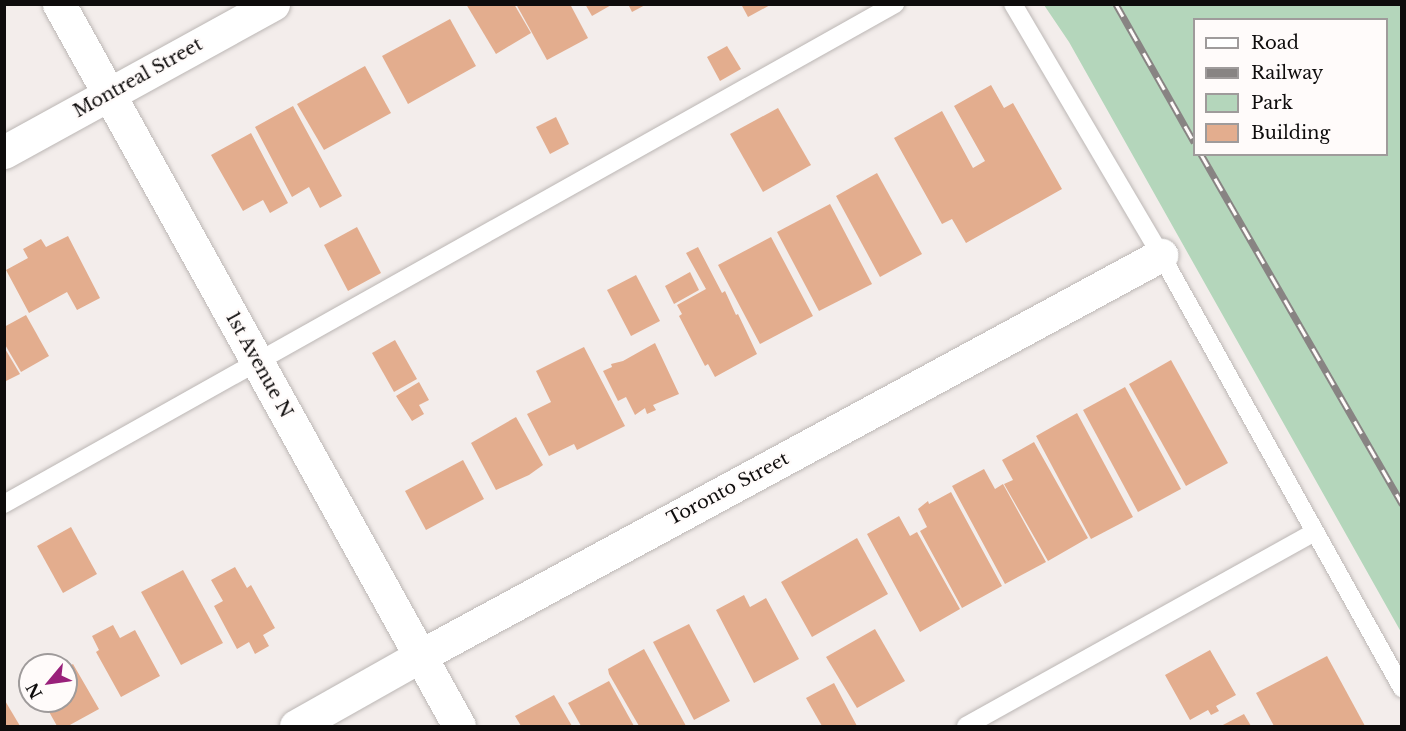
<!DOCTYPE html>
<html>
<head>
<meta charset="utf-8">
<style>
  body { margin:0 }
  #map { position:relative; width:1406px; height:731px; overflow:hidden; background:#f3edeb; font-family:"Libre Baskerville",serif }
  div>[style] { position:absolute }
  .green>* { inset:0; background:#b4d6bb }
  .building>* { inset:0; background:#e3ad8e }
  .roads { filter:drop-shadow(0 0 2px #bcb7b5) drop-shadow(0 0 2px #bcb7b5) }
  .service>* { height:18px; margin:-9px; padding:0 9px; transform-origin:9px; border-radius:9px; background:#fff }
  .minor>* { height:33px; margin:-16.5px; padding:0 16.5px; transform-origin:16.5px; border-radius:16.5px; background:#fff }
  .tertiary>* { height:33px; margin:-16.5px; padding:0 16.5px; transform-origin:16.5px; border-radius:16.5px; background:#fff }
  .rail>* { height:7px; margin-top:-3.5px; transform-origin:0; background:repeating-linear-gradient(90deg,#fffbfa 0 14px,#888483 0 28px); box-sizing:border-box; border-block:2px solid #888483 }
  span { translate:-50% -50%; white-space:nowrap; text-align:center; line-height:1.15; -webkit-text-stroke:4.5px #fffbfa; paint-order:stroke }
  .street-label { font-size:18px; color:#0e0c0c }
  .frame { position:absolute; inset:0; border:6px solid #0e0c0c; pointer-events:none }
  .legend { position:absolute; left:1193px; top:18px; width:195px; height:138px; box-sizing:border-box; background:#fffbfa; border:2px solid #9f9b9b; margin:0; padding:8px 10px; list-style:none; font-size:18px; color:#0e0c0c }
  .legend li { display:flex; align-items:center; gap:12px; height:30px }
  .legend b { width:30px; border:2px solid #9f9b9b }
  .north { position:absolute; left:18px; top:653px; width:60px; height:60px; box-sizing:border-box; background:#fffbfa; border:2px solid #9f9b9b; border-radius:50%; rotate:241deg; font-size:16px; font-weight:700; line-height:24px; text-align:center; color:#0e0c0c }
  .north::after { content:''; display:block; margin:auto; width:21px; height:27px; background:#99207a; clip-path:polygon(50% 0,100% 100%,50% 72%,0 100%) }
</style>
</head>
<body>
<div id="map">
  <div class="green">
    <div style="clip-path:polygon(evenodd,1044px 5px,1401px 5px,1401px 632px,1069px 42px,1044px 5px,1194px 20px,1386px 20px,1386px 154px,1194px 154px,1194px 20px)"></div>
  </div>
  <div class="building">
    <div style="clip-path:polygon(466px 4px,514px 4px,531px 33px,496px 54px)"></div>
    <div style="clip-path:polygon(516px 4px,570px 4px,588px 38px,547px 60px)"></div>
    <div style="clip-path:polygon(585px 4px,613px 4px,592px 16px)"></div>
    <div style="clip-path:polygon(628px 4px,647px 4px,632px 12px)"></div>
    <div style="clip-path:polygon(741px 4px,772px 4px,748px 17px)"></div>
    <div style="clip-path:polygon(450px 19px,476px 66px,408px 104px,382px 56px)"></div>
    <div style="clip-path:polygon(727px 46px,741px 69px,720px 81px,707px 57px)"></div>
    <div style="clip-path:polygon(365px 66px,391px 113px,324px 150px,297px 104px)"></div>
    <div style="clip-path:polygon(991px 85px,1004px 108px,1013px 103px,1062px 189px,966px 243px,952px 219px,942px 224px,894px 138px,942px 111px,973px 168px,985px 161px,954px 106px)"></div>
    <div style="clip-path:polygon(293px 106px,342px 196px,320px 208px,309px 187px,292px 197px,255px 127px)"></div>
    <div style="clip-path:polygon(778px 108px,811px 165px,763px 192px,730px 134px)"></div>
    <div style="clip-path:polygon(556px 117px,569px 144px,550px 154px,536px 127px)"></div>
    <div style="clip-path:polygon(251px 133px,288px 203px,270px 213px,263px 200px,243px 211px,211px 155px)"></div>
    <div style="clip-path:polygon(877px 173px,922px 254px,880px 277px,836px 196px)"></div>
    <div style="clip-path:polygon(830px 204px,872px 284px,819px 311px,777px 232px)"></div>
    <div style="clip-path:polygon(357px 227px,381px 273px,348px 291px,324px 245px)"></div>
    <div style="clip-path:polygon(68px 236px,100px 298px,77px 310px,67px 292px,29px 313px,6px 270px,28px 258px,23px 249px,41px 239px,46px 247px)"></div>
    <div style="clip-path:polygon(771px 237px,813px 316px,760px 344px,718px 265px)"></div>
    <div style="clip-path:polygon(698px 247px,722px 293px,725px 291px,736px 315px,738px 314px,757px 354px,715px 377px,708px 364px,705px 366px,679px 316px,682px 314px,677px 305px,706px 289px,686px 253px)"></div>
    <div style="clip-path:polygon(690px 272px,699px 290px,674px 304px,665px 286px)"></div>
    <div style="clip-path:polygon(636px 275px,660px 321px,631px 336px,607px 290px)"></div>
    <div style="clip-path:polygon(26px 315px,49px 356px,21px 372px,4px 343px,4px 327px)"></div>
    <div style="clip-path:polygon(395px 340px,417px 379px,394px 392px,372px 353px)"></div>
    <div style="clip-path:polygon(655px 343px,679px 394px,653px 405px,656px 410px,647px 414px,645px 408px,635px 415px,626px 397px,618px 401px,603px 371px,612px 367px,611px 364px,623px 361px)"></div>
    <div style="clip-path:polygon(4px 347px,20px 374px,4px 382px)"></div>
    <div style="clip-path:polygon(584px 347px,625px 426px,577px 450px,574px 444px,549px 456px,527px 414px,551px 402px,536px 371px)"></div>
    <div style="clip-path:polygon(1171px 360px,1228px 463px,1186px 486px,1129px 384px)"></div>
    <div style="clip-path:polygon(419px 382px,429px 400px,419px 405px,424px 414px,412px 421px,396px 396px)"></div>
    <div style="clip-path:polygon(1125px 387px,1181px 489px,1138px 512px,1083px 410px)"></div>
    <div style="clip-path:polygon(1077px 413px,1133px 517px,1091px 539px,1036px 436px)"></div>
    <div style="clip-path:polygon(516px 417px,543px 465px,529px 475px,496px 490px,471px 443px)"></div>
    <div style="clip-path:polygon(1034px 442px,1088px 538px,1048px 561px,1004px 484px,1013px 480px,1002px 460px)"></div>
    <div style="clip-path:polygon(463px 460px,484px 499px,426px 530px,405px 491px)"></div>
    <div style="clip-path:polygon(984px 469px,995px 489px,1003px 484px,1046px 562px,1005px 584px,952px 486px)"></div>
    <div style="clip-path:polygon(951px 492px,1002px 586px,962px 608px,920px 531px,927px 527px,918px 509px,928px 501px,929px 504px)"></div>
    <div style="clip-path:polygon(899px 516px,910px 536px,917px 532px,960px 609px,920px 632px,867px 534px)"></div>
    <div style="clip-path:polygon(71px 527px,97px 574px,63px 593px,37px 546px)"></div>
    <div style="clip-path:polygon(857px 538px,888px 594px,812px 637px,781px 582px)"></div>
    <div style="clip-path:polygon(235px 567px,247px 588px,251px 585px,275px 628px,263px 635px,269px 646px,255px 654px,249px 642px,237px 649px,214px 606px,223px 601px,211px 580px)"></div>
    <div style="clip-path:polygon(183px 570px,223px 643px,181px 665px,141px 592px)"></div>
    <div style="clip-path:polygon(744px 595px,750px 607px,766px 598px,799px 659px,754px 683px,716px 610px)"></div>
    <div style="clip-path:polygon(689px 624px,730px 701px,694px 720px,653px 642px)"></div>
    <div style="clip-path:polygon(113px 625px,120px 638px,135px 630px,160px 676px,121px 697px,96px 652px,99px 650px,92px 636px)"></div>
    <div style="clip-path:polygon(875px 629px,905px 681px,857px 708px,826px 657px)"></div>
    <div style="clip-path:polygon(644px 649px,686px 726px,639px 726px,609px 674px,608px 669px)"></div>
    <div style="clip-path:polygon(1210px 650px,1236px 695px,1216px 706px,1219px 711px,1211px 715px,1208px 710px,1190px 720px,1165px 675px)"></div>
    <div style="clip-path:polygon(1327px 656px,1365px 726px,1274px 726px,1256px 693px)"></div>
    <div style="clip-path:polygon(73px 664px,99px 709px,68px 726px,57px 726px,43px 701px,66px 701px,66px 668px)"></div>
    <div style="clip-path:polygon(609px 681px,634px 726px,581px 726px,568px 703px)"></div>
    <div style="clip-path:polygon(834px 683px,857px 726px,822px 726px,806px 698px)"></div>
    <div style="clip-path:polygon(554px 695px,572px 726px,521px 726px,515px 716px)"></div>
    <div style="clip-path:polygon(4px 699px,20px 726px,4px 726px)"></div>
    <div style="clip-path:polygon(1244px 714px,1251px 726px,1221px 726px)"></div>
  </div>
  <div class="roads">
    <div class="service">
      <div style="left:1013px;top:4px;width:291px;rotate:59.5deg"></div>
      <div style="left:1161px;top:255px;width:496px;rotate:60.9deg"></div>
      <div style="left:4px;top:504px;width:1022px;rotate:-29.3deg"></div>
      <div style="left:966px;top:726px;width:399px;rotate:-29.1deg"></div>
    </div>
    <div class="minor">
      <div style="left:4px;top:152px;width:307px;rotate:-28.8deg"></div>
      <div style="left:296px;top:726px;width:142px;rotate:-29.4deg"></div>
      <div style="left:420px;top:656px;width:843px;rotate:-28.42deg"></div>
    </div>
    <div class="tertiary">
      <div style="left:59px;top:4px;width:825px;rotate:61.01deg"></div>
    </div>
  </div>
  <div class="rail">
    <div style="left:1116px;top:4px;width:159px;rotate:60.5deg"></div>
    <div style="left:1201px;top:154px;width:404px;rotate:60.1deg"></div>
  </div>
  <div class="street-label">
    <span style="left:138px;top:78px;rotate:-29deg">Montreal Street</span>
    <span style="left:259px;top:365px;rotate:61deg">1st Avenue N</span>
    <span style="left:728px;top:489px;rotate:-28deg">Toronto Street</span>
  </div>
  <div class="frame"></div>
  <ul class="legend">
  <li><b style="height:8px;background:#fff"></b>Road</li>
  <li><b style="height:8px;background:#888483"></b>Railway</li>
  <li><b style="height:16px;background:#b4d6bb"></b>Park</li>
  <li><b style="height:16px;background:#e3ad8e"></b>Building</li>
  </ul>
  <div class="north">N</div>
</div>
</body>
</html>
